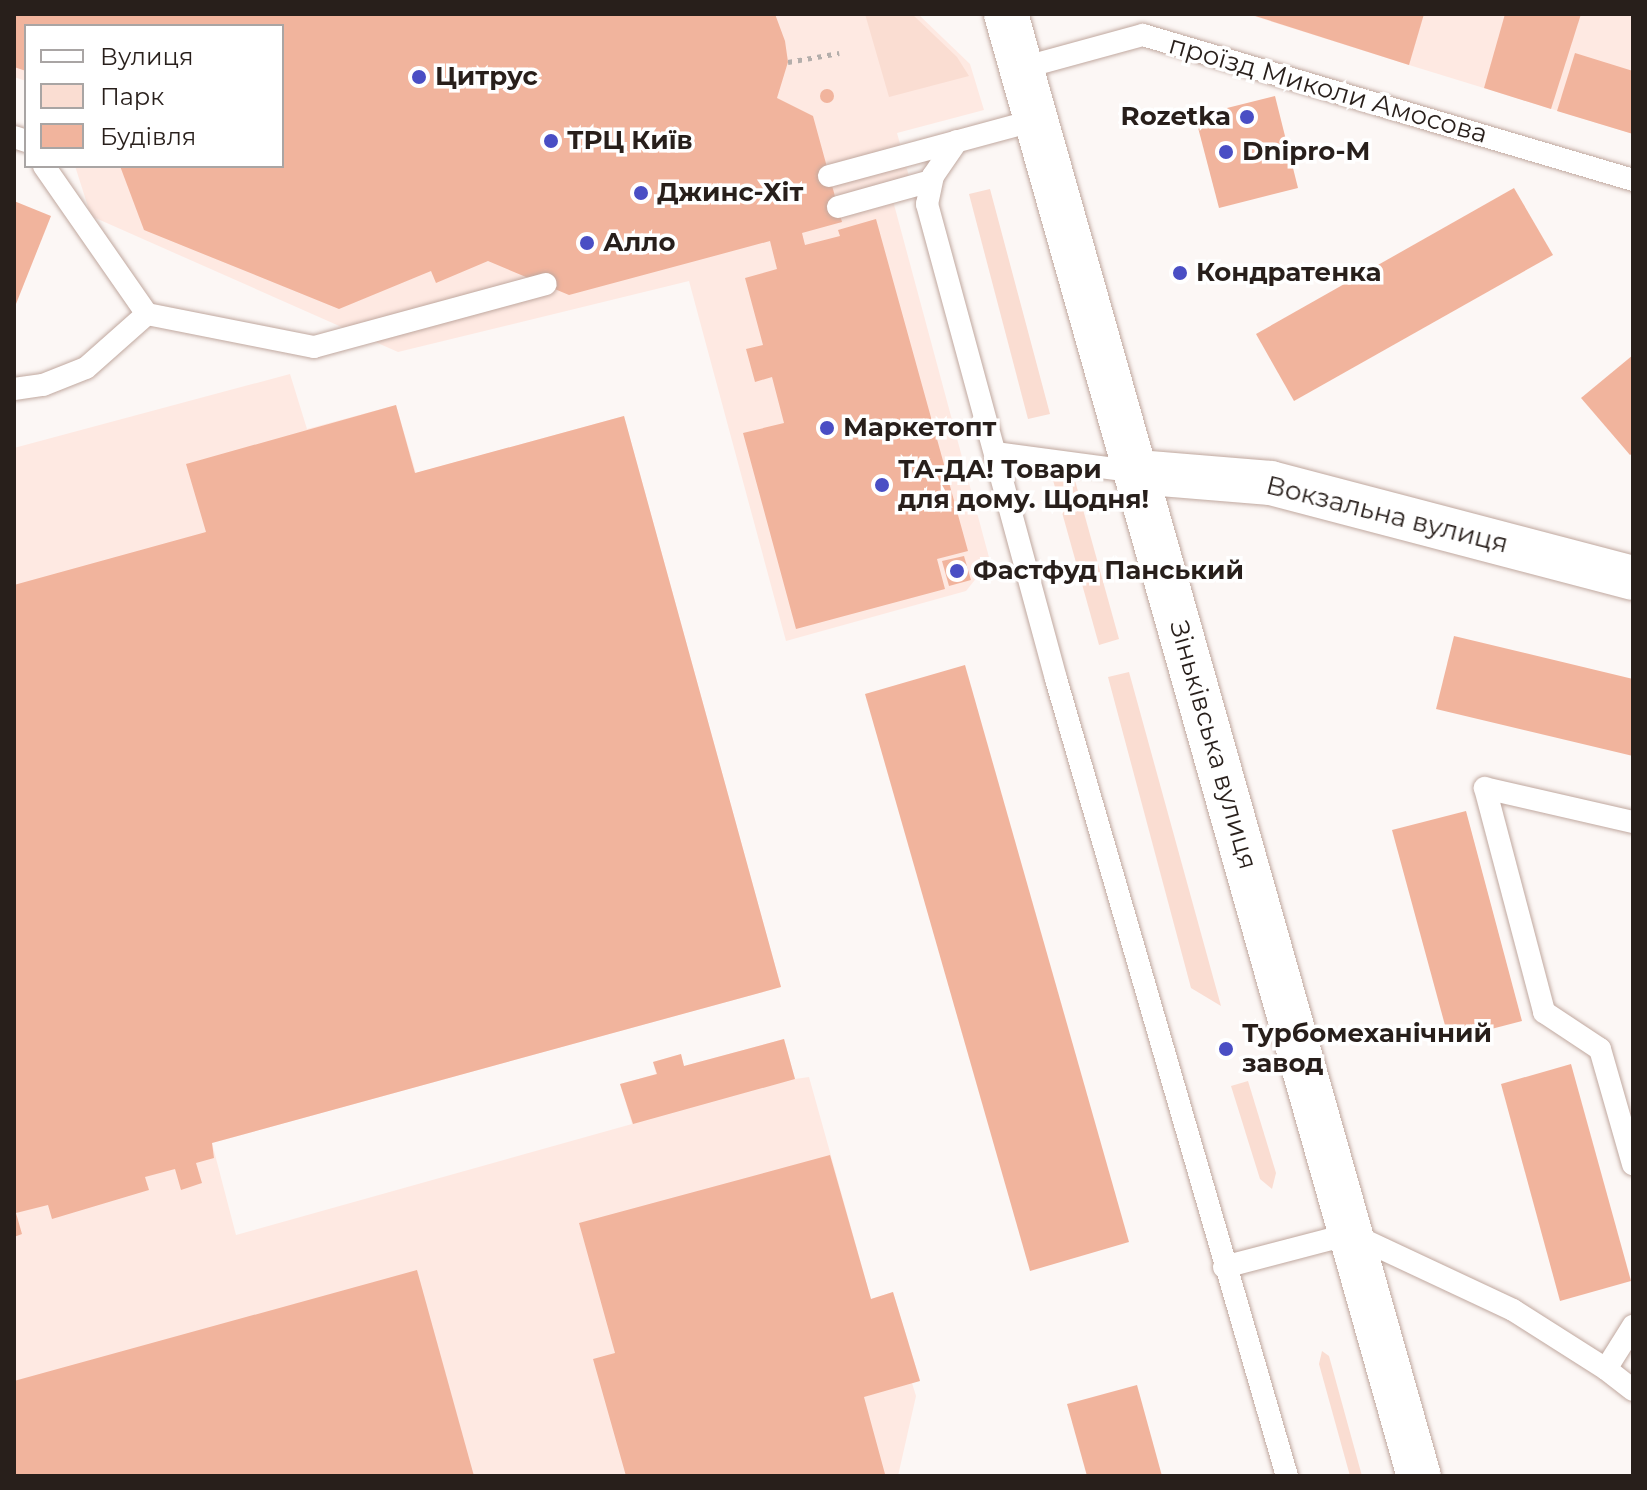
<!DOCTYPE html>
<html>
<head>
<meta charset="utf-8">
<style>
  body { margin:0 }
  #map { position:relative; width:1647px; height:1490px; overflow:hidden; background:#fcf7f5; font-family:Montserrat,sans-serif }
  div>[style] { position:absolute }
  .built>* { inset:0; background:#fee9e2 }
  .green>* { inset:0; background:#faddd2 }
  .building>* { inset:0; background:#f1b49d }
  .round { border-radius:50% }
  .path>* { height:5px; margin-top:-2.5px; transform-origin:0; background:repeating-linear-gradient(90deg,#b4aeab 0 4px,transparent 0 10px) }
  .roads { filter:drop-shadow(0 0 2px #c0a89f) drop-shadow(0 0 2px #c0a89f) }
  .service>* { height:22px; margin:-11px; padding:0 11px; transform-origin:11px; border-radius:11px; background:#fff }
  .minor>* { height:44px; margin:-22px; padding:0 22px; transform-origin:22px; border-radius:22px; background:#fff }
  .primary>* { height:44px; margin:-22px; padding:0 22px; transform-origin:22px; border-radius:22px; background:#fff }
  .dots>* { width:22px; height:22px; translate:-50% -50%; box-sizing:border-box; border:4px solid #fff; border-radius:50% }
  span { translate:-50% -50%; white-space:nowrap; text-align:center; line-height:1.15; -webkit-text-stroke:7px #fff; paint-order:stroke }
  .poi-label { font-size:26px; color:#281f1b; font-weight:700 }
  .left { translate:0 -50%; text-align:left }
  .right { translate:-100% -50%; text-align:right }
  .street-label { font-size:26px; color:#281f1b }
  .frame { position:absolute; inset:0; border:16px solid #281f1b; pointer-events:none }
  .legend { position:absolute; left:24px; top:24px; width:260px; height:144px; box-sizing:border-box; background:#fff; border:2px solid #a9a5a4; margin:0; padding:10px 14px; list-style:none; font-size:24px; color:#281f1b }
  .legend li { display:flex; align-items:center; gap:16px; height:40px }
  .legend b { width:40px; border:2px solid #a9a5a4 }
</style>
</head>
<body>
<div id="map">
  <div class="built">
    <div style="clip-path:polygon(14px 14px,918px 14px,970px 64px,984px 110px,897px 133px,913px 191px,892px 197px,990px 561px,966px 591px,786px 641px,689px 281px,398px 352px,91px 216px,75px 166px,282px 166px,282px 26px,26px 26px,26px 81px,14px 77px)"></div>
    <div style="clip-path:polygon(1247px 14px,1633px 14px,1633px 134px,1409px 65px)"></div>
    <div style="clip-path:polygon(290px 374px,307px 429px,396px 405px,416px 473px,624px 416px,781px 987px,212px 1143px,236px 1235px,632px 1124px,620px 1084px,656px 1074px,653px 1062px,681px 1054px,684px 1066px,784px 1039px,795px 1079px,809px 1077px,871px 1299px,893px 1292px,920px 1380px,912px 1383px,916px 1396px,898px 1476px,14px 1476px,14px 448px)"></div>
  </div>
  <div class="green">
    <div style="clip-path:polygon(865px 14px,912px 14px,957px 57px,969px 76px,889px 97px)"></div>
    <div style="clip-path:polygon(990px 189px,1050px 414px,1028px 419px,969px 194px)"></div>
    <div style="clip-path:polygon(1051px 473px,1074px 477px,1119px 639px,1099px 645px)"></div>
    <div style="clip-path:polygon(1129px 672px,1221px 1006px,1191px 988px,1108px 677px)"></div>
    <div style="clip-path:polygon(1248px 1081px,1276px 1173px,1272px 1189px,1260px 1179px,1231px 1086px)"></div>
    <div style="clip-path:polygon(1322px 1351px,1329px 1356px,1362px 1476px,1350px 1476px,1319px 1364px)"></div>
  </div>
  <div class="building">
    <div style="clip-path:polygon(14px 14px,775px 14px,785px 41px,788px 62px,777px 98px,813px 116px,842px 222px,802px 233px,805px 245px,840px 236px,838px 230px,876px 219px,968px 551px,937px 559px,945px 589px,796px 629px,743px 433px,784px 423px,772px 377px,755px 382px,746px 349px,763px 345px,745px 278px,777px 269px,770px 241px,569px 295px,488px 261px,436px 283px,431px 271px,339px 309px,144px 230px,120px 166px,282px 166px,282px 26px,26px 26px,26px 71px,14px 67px)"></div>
    <div style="clip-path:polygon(1249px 14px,1424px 14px,1409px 65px)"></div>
    <div style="clip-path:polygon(1505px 14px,1581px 14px,1551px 109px,1484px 88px)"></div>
    <div style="clip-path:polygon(1575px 53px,1633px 71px,1633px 134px,1557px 111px)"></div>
    <div class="round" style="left:820px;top:89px;width:14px;height:14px"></div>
    <div style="clip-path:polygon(1275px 96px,1298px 188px,1219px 208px,1195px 116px)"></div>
    <div style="clip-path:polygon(1514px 188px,1553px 255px,1294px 401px,1256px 334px)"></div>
    <div style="clip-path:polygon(14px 201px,51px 216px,14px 309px)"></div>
    <div style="clip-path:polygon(1633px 355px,1633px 453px,1630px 455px,1581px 398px)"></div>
    <div style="clip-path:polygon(396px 405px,415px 473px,624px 416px,781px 987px,212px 1143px,214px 1158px,196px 1163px,202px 1183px,181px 1190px,175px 1169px,145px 1177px,149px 1190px,52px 1219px,48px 1205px,16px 1213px,22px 1234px,14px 1237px,14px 585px,206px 532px,186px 464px)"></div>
    <div style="clip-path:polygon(964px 556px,971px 580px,949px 586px,942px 561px)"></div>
    <div style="clip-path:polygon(1454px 636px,1633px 679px,1633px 756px,1436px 709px)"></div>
    <div style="clip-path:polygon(965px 665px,1129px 1242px,1030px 1271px,865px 694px)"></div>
    <div style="clip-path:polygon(1466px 811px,1522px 1021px,1449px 1040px,1392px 830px)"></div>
    <div style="clip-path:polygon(784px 1039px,795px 1079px,633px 1124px,620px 1084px,657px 1074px,653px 1062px,681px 1054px,684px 1066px)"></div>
    <div style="clip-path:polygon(1571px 1064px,1631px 1281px,1560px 1301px,1501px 1084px)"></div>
    <div style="clip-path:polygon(830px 1155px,871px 1299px,893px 1292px,920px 1381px,864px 1397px,885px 1474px,626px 1476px,593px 1359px,615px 1353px,579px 1223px)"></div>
    <div style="clip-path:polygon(417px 1270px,474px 1476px,14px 1476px,14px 1381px)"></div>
    <div style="clip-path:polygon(1137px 1385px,1162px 1476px,1087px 1476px,1067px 1404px)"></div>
  </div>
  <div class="path">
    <div style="left:788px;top:62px;width:52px;rotate:-10deg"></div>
  </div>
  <div class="roads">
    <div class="service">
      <div style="left:1022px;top:68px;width:125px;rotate:-15.3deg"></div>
      <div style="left:1143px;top:35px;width:511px;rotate:16.48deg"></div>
      <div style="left:14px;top:137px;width:13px;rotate:18deg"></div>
      <div style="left:957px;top:141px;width:42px;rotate:124.4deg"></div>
      <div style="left:933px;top:176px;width:29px;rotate:102deg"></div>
      <div style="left:927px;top:204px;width:492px;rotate:74.8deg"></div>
      <div style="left:1056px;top:679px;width:830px;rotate:73.84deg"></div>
      <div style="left:44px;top:166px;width:180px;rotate:55.2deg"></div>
      <div style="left:147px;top:314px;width:170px;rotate:11.2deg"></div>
      <div style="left:314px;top:347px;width:240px;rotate:-15.2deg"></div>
      <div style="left:829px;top:176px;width:215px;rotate:-15.1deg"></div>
      <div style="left:838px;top:207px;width:97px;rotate:-15.6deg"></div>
      <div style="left:14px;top:389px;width:29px;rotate:-8deg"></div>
      <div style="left:43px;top:385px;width:46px;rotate:-21.6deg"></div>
      <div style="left:86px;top:368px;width:81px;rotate:-41.5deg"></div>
      <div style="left:995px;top:453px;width:143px;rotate:7.6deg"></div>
      <div style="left:1633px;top:822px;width:152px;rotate:-167.1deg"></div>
      <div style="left:1485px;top:788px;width:232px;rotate:75.2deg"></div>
      <div style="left:1544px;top:1012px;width:67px;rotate:33.5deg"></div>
      <div style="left:1600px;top:1049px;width:120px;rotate:74deg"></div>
      <div style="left:1224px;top:1267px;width:131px;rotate:-14.6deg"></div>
      <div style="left:1351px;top:1234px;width:179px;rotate:25.1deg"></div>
      <div style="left:1513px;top:1310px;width:110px;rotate:32.4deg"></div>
      <div style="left:1606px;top:1369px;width:34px;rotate:38deg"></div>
      <div style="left:1606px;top:1369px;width:51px;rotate:-57.9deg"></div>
    </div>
    <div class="minor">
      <div style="left:1137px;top:472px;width:134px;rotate:4.7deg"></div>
      <div style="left:1271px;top:483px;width:374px;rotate:14.7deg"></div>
    </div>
    <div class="primary">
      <div style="left:1006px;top:14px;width:1519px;rotate:74.23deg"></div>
    </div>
  </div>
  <div class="dots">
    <div style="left:419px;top:77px;background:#4a4ec4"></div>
    <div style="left:1247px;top:117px;background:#4a4ec4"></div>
    <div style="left:551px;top:141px;background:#4a4ec4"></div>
    <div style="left:1226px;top:152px;background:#4a4ec4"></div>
    <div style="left:641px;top:193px;background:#4a4ec4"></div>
    <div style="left:587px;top:243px;background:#4a4ec4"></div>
    <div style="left:1180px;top:273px;background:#4a4ec4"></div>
    <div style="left:827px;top:428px;background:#4a4ec4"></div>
    <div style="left:882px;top:485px;background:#4a4ec4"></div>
    <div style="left:957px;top:571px;background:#4a4ec4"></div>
    <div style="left:1226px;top:1049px;background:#4a4ec4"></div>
  </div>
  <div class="poi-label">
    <span class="left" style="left:435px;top:77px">Цитрус</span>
    <span class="right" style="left:1231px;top:117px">Rozetka</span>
    <span class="left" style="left:567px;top:141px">ТРЦ Київ</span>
    <span class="left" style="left:1242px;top:152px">Dnipro-M</span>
    <span class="left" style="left:657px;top:193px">Джинс-Хіт</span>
    <span class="left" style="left:603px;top:243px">Алло</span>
    <span class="left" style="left:1196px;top:273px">Кондратенка</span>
    <span class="left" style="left:843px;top:428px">Маркетопт</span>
    <span class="left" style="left:898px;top:485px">ТА-ДА! Товари<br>для дому. Щодня!</span>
    <span class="left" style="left:973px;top:571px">Фастфуд Панський</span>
    <span class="left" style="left:1242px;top:1049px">Турбомеханічний<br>завод</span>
  </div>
  <div class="street-label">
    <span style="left:1328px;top:90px;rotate:16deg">проїзд Миколи Амосова</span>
    <span style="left:1387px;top:515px;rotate:14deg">Вокзальна вулиця</span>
    <span style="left:1213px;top:745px;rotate:74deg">Зіньківська вулиця</span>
  </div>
  <div class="frame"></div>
  <ul class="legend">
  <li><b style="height:10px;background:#fff"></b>Вулиця</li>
  <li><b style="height:22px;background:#faddd2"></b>Парк</li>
  <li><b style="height:22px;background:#f1b49d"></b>Будівля</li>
  </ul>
</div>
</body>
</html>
